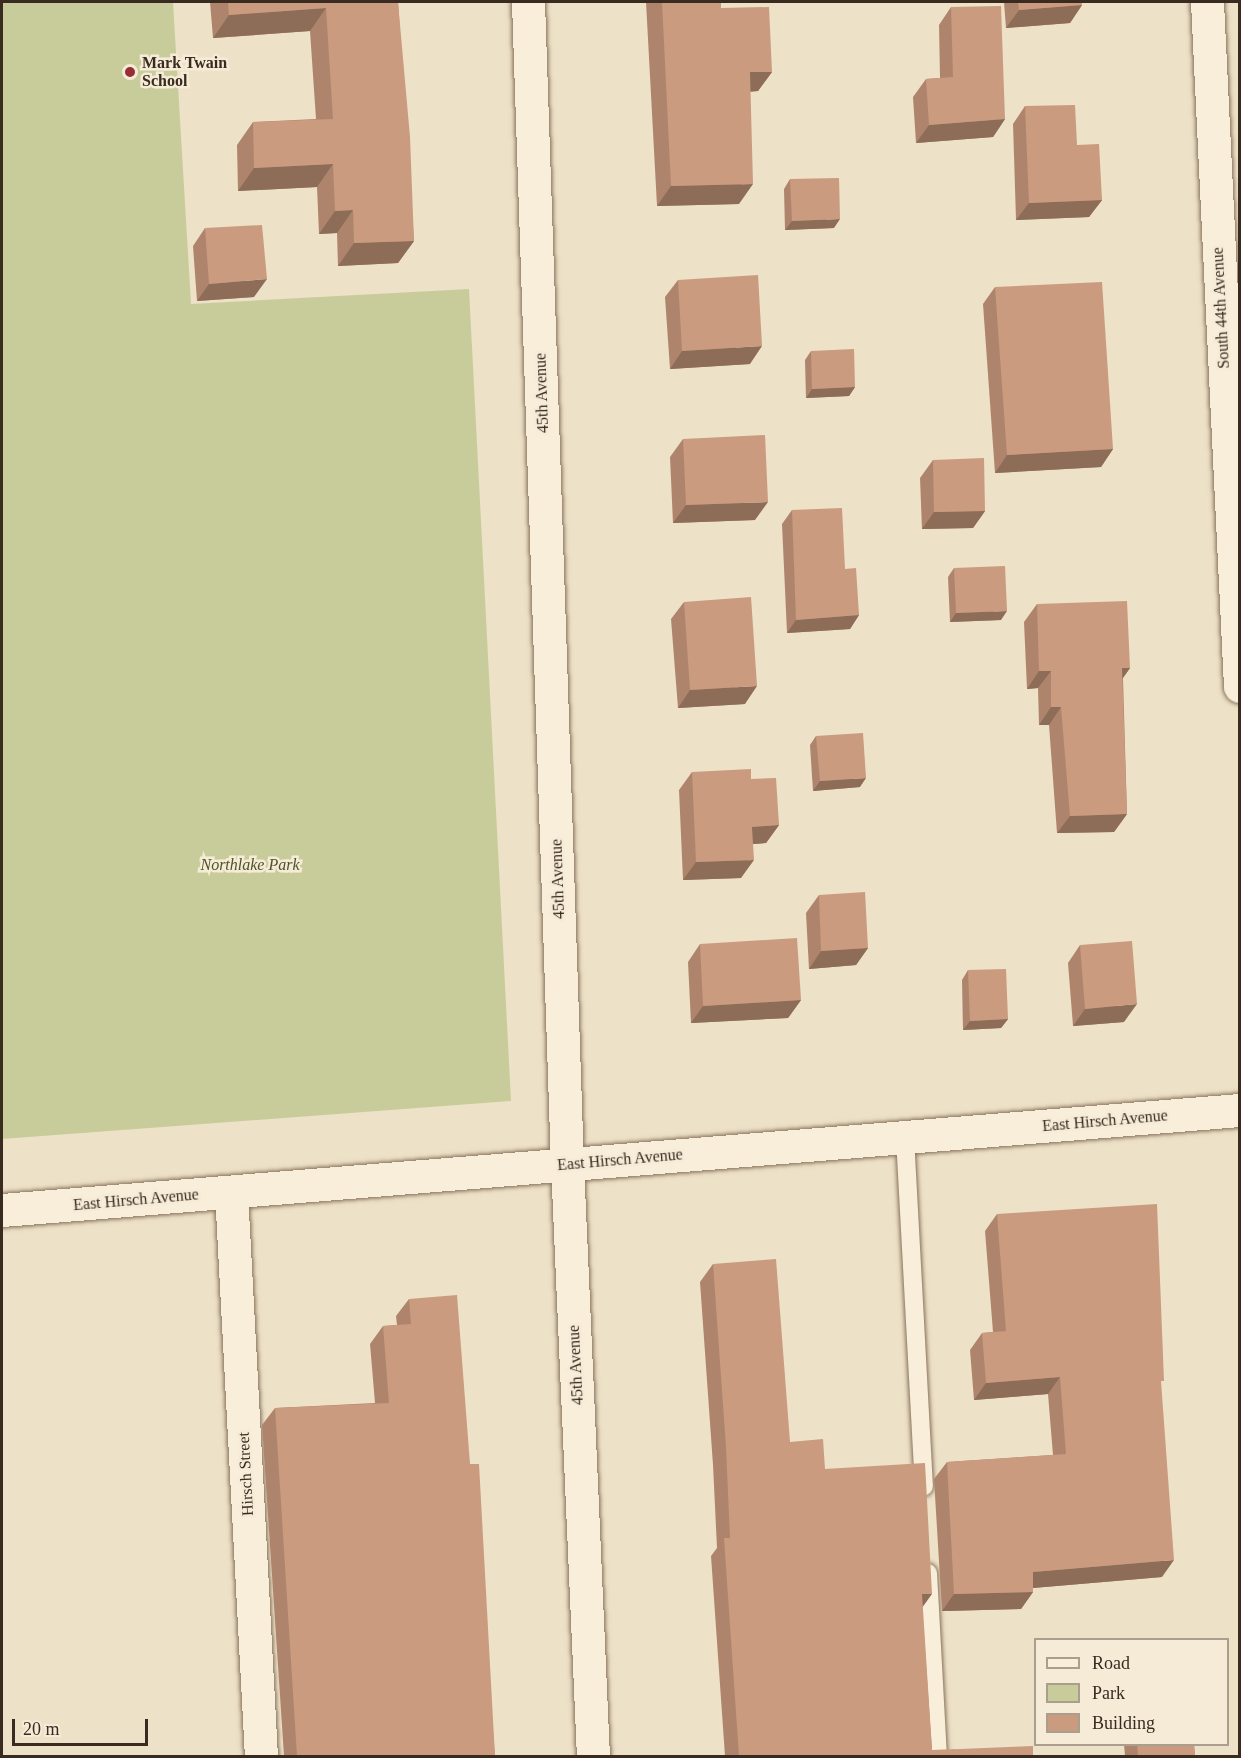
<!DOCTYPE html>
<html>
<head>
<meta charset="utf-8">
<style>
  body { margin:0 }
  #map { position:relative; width:1241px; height:1758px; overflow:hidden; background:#ede1c7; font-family:"Times New Roman",serif }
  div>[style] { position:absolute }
  .green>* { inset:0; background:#c8cc9b }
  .roads { filter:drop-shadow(0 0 2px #89735d) drop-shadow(0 0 2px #89735d) }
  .service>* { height:18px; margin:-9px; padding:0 9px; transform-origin:9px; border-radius:9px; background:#f8eeda }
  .minor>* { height:33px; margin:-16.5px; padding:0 16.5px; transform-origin:16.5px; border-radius:16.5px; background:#f8eeda }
  .wall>* { inset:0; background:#ae856c }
  .shaded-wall>* { inset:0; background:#8d6c58 }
  .building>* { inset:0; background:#ca9b7e }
  .dots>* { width:16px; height:16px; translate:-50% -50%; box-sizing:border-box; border:3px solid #f5ebd7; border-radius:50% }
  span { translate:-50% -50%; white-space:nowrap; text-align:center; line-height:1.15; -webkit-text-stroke:5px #f5ebd7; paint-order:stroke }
  .poi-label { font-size:16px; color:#392b20; font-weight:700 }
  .left { translate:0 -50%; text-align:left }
  .street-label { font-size:16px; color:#392b20 }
  .park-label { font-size:16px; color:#4b5527; font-style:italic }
  .frame { position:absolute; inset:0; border:3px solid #392b20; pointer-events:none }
  .legend { position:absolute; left:1034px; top:1638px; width:195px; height:108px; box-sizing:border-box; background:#f5ebd7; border:2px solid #aa9e8e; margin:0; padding:8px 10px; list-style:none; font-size:18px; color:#392b20 }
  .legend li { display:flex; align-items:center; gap:12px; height:30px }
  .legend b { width:30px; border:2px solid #aa9e8e }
  .scale { position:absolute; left:12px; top:1719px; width:136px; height:27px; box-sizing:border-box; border:3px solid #392b20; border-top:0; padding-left:8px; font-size:18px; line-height:21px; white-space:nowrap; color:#392b20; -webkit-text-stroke:4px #f5ebd7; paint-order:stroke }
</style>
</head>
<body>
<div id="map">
  <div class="green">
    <div style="clip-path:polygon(2px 2px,173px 2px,191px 304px,469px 289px,511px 1101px,2px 1139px)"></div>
  </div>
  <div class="roads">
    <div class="service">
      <div style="left:905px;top:1137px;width:350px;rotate:86.9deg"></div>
      <div style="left:928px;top:1573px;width:183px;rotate:86.9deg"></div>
    </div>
    <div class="minor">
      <div style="left:528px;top:2px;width:1163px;rotate:88.08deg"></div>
      <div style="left:567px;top:1164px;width:593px;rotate:87.49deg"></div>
      <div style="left:1207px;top:2px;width:685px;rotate:87.24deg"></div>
      <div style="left:231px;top:1192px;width:565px;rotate:86.96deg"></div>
      <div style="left:2px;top:1210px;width:1242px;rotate:-4.62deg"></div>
    </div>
  </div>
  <div class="wall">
    <div style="clip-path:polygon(210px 2px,398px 2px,414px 241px,398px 263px,338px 266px,337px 233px,319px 234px,317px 187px,238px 191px,237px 145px,253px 122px,316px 119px,310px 31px,213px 38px)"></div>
    <div style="clip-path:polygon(646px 2px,721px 2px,721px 8px,772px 72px,758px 91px,750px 92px,739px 204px,657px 206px)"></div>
    <div style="clip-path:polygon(1004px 2px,1082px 2px,1082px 5px,1070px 23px,1006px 28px)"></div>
    <div style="clip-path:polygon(951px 7px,1005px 119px,993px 137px,916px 143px,913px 97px,926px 79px,940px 78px,939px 25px)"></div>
    <div style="clip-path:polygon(1025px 106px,1077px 145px,1102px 200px,1089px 217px,1016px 220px,1013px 124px)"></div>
    <div style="clip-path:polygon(790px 179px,834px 228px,785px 230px,784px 189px)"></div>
    <div style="clip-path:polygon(205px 228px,254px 297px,197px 301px,193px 246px)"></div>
    <div style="clip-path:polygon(678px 280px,750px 364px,670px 369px,665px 297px)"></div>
    <div style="clip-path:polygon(995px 287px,1113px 449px,1101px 467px,995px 473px,983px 304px)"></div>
    <div style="clip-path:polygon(811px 351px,855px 387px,849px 396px,806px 398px,805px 360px)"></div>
    <div style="clip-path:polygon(683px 439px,755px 520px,673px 523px,670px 457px)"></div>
    <div style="clip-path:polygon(933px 460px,985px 511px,973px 528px,922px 529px,920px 478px)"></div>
    <div style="clip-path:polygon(792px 510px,845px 569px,859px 615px,850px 629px,787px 633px,782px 524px)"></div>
    <div style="clip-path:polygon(954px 568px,1001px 620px,950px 622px,948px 577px)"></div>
    <div style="clip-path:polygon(684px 602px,745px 704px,678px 708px,671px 619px)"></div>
    <div style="clip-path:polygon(1037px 604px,1130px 668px,1123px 678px,1127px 814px,1114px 832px,1057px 833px,1049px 725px,1039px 725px,1038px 688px,1027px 689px,1024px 622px)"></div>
    <div style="clip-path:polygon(816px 736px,860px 787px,813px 791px,810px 745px)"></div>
    <div style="clip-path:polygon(692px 772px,751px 779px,779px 825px,766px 843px,753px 844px,741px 878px,683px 880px,679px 790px)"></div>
    <div style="clip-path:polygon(819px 895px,868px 948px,856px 965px,809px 969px,806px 913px)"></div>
    <div style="clip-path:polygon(700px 944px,801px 1000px,788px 1018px,691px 1023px,688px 962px)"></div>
    <div style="clip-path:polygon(1080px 945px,1124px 1022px,1073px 1026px,1068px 963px)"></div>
    <div style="clip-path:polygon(968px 970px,1008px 1019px,1001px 1028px,963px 1030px,962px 980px)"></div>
    <div style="clip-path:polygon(997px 1214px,1161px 1386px,1162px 1577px,1033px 1588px,1033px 1592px,1021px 1609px,942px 1611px,934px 1479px,947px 1462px,1053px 1455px,1048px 1394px,974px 1400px,970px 1350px,982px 1333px,993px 1332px,985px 1231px)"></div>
    <div style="clip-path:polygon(713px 1264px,790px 1442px,825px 1469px,922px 1607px,932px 1750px,1033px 1756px,725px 1756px,711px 1556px,717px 1548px,713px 1465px,700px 1282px)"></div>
    <div style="clip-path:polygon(409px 1299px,470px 1464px,495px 1756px,284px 1756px,262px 1425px,275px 1408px,375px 1403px,370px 1344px,383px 1326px,397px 1325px,396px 1316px)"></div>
    <div style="clip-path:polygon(1124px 1744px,1194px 1744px,1195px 1756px,1125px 1756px)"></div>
  </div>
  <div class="shaded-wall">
    <div style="clip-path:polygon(1082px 5px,1070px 23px,1006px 28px,1019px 10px)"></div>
    <div style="clip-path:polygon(326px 8px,310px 31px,213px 38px,229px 15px)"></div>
    <div style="clip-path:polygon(750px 72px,772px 72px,758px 91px,736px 92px)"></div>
    <div style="clip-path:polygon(1005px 119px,993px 137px,916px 143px,929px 125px)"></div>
    <div style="clip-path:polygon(333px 164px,317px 187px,238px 191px,254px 168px)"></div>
    <div style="clip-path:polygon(753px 184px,739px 204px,657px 206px,671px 186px)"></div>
    <div style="clip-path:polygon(1102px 200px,1089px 217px,1016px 220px,1029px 203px)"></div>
    <div style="clip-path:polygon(353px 210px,337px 233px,319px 234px,335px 211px)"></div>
    <div style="clip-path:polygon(840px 219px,834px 228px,785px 230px,792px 221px)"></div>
    <div style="clip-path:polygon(414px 241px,398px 263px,338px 266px,354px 243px)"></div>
    <div style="clip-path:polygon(267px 279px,254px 297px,197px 301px,209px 284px)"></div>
    <div style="clip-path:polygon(762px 346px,750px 364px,670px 369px,682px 351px)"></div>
    <div style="clip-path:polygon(855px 387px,849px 396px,806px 398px,812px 389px)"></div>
    <div style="clip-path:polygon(1113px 449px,1101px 467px,995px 473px,1007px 455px)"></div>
    <div style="clip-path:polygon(768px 502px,755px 520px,673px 523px,686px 505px)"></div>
    <div style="clip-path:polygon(985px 511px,973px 528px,922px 529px,934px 512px)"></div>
    <div style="clip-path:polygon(1007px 611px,1001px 620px,950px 622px,956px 613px)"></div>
    <div style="clip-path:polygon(859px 615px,850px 629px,787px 633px,796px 620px)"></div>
    <div style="clip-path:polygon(1122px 668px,1130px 668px,1117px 686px)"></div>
    <div style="clip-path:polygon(1039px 671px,1051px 671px,1038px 688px,1027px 689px)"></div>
    <div style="clip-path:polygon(757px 686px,745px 704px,678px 708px,690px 690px)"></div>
    <div style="clip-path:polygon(1051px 707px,1061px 707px,1049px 725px,1039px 725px)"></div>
    <div style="clip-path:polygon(866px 778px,860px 787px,813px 791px,820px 781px)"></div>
    <div style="clip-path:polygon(1127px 814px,1114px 832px,1057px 833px,1070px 816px)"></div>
    <div style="clip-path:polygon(779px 825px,766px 843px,740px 845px,752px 827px)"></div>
    <div style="clip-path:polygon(754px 860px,741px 878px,683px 880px,696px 862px)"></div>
    <div style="clip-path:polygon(868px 948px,856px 965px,809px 969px,821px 951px)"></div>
    <div style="clip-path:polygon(801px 1000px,788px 1018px,691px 1023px,703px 1006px)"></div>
    <div style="clip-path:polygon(1137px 1004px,1124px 1022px,1073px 1026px,1085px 1009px)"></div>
    <div style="clip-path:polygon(1008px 1019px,1001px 1028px,963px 1030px,970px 1021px)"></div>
    <div style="clip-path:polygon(1060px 1377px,1048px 1394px,974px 1400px,986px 1383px)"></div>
    <div style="clip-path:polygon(1174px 1560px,1162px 1577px,1021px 1589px,1033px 1572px)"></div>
    <div style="clip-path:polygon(1033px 1592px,1021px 1609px,942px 1611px,954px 1594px)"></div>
    <div style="clip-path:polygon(922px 1594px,932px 1594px,919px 1612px)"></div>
  </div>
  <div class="building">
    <div style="clip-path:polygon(228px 2px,398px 2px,410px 137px,414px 241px,354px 243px,353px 210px,335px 211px,333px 164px,254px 168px,253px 122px,333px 119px,326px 8px,229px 15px)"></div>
    <div style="clip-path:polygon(662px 2px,721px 2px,721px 8px,769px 7px,772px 72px,750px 72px,753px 184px,671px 186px)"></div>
    <div style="clip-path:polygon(1018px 2px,1082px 2px,1082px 5px,1019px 10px)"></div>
    <div style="clip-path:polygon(1001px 6px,1005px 119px,929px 125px,926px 79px,953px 77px,951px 7px)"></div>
    <div style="clip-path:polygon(1075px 105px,1077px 145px,1099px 144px,1102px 200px,1029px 203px,1025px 106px)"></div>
    <div style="clip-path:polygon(839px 178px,840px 219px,792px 221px,790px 179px)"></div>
    <div style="clip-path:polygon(262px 225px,267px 279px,209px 284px,205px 228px)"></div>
    <div style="clip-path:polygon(758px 275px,762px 346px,682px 351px,678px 280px)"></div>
    <div style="clip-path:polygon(1102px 282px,1113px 449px,1007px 455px,995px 287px)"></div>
    <div style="clip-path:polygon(854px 349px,855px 387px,812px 389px,811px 351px)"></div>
    <div style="clip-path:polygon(765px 435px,768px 502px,686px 505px,683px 439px)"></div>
    <div style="clip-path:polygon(984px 458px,985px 511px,934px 512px,933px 460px)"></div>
    <div style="clip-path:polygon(842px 508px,845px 569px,856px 568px,859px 615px,796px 620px,792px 510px)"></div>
    <div style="clip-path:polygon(1005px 566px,1007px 611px,956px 613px,954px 568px)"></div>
    <div style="clip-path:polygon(751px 597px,757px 686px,690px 690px,684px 602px)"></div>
    <div style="clip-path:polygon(1127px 601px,1130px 668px,1122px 668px,1127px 814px,1070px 816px,1061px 707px,1051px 707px,1051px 671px,1039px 671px,1037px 604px)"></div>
    <div style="clip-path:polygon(863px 733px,866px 778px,820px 781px,816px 736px)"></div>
    <div style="clip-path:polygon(751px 769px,751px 779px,776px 778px,779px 825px,752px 827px,754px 860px,696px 862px,692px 772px)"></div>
    <div style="clip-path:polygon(865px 892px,868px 948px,821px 951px,819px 895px)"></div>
    <div style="clip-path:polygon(797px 938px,801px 1000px,703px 1006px,700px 944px)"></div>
    <div style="clip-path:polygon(1132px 941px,1137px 1004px,1085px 1009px,1080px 945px)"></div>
    <div style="clip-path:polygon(1006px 969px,1008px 1019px,970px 1021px,968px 970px)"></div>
    <div style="clip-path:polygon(1157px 1204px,1164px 1381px,1161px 1381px,1174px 1560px,1033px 1572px,1033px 1592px,954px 1594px,947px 1462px,1066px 1454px,1060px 1377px,986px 1383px,982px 1333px,1006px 1331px,997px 1214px)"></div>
    <div style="clip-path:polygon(776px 1259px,790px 1442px,823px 1439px,825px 1469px,925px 1463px,932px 1594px,922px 1594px,932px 1750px,1033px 1746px,1033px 1756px,739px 1756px,724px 1538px,730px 1538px,726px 1447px,713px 1264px)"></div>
    <div style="clip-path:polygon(457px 1295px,470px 1464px,479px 1464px,495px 1756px,297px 1756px,275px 1408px,389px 1403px,383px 1326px,411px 1324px,409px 1299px)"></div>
    <div style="clip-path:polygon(1137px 1744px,1194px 1744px,1195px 1756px,1138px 1756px)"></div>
  </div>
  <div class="dots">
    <div style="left:130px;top:72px;background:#962e33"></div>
  </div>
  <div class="poi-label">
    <span class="left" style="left:142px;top:72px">Mark Twain<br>School</span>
  </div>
  <div class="street-label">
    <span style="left:1221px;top:308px;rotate:-93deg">South 44th Avenue</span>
    <span style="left:542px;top:393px;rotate:-92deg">45th Avenue</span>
    <span style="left:558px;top:879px;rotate:-92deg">45th Avenue</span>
    <span style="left:1105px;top:1121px;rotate:-5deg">East Hirsch Avenue</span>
    <span style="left:620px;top:1160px;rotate:-5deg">East Hirsch Avenue</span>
    <span style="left:136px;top:1200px;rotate:-5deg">East Hirsch Avenue</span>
    <span style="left:576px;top:1365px;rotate:-93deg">45th Avenue</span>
    <span style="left:246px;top:1474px;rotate:-93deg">Hirsch Street</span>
  </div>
  <div class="park-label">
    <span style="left:250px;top:865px">Northlake Park</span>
  </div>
  <div class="frame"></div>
  <ul class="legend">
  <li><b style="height:8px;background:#f8eeda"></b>Road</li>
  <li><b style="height:16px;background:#c8cc9b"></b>Park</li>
  <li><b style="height:16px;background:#ca9b7e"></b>Building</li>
  </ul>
  <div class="scale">20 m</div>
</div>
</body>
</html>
